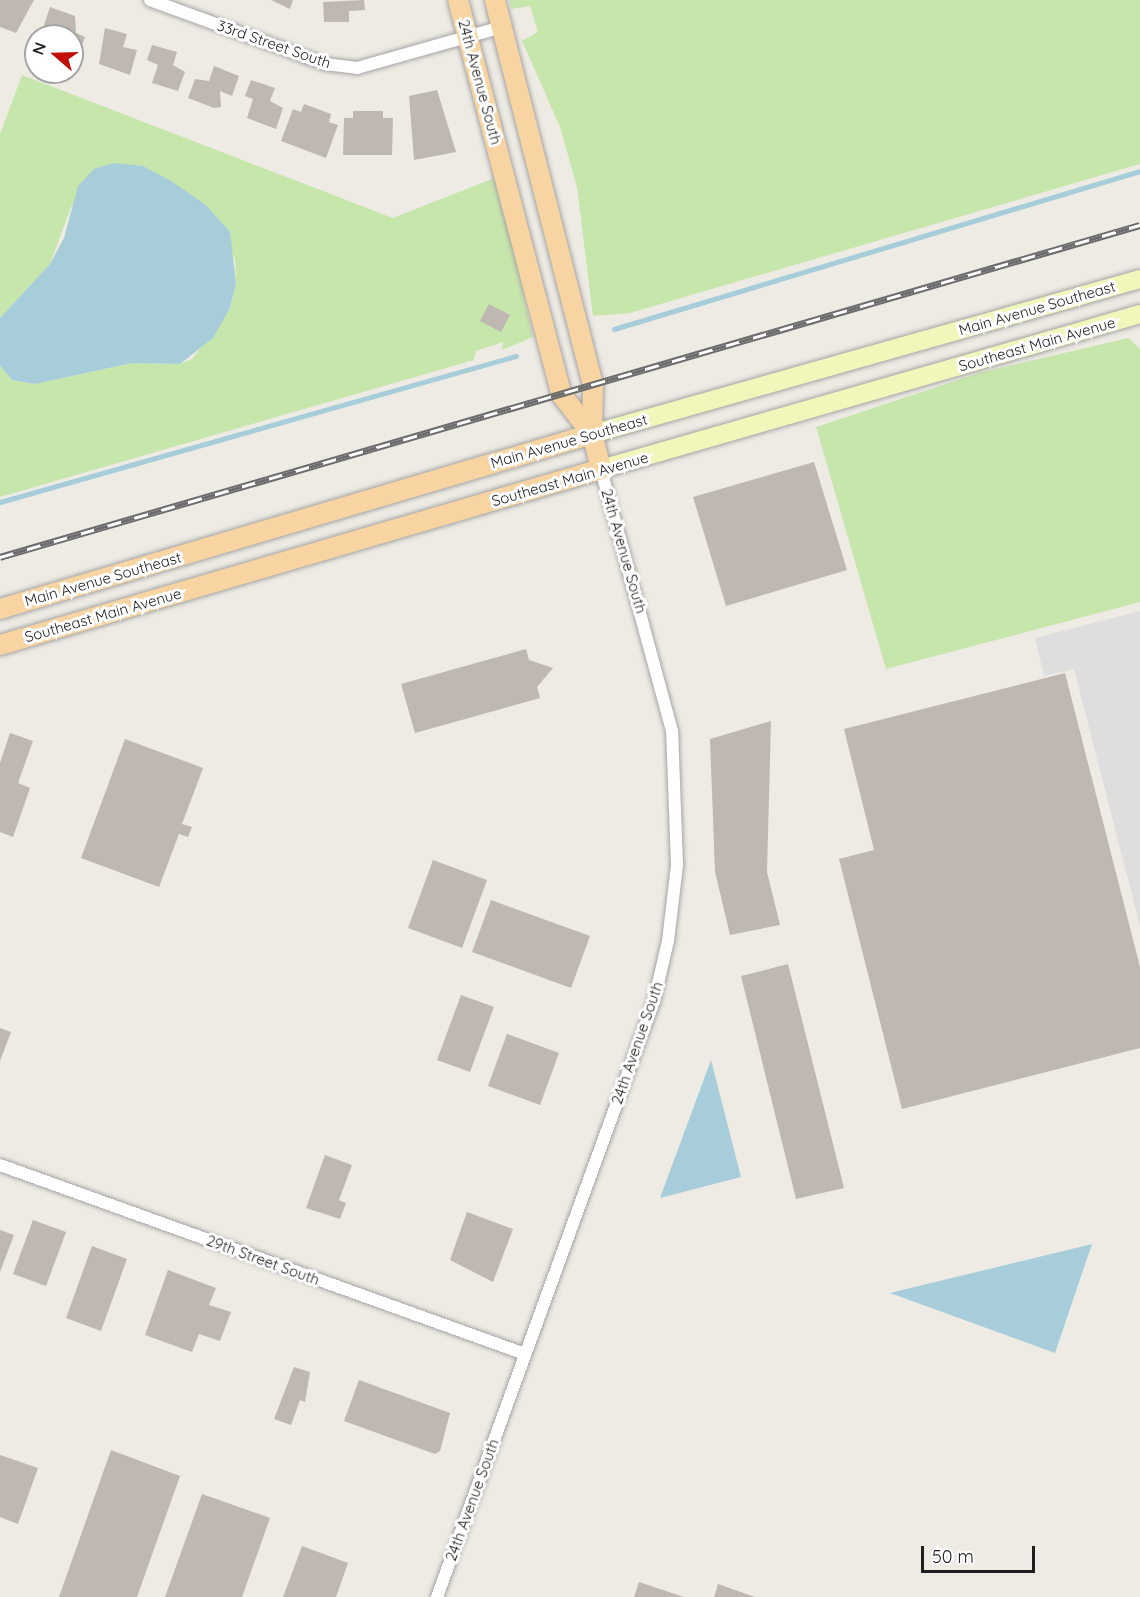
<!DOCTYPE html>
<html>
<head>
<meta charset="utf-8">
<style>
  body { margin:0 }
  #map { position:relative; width:1140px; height:1597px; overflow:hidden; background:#eeebe4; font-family:Quicksand,sans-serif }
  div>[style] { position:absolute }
  .grass>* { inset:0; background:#c7e6ac }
  .parking>* { inset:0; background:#dedede }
  .water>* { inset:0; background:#a7cdda }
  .stream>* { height:4.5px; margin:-2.25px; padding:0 2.25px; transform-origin:2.25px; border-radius:2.25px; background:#a7cdda }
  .building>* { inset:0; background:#bfb7b1 }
  .roads { filter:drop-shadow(0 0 2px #a5a5a5) drop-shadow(0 0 2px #a5a5a5) }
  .minor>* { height:12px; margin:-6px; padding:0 6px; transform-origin:6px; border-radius:6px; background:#fff }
  .secondary>* { height:18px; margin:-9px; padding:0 9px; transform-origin:9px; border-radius:9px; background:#f1f6ba }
  .primary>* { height:20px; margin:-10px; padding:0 10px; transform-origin:10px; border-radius:10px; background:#f7d4a1 }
  .rail>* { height:7px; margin-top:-3.5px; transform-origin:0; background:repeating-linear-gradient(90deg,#fff 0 14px,#6c6c6c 0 28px); box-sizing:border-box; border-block:2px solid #6c6c6c }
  span { translate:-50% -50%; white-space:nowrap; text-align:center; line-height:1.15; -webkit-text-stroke:6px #fff; paint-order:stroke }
  .street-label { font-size:15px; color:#1e1e1e }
  .north { position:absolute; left:24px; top:24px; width:60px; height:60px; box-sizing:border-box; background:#fff; border:2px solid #a5a5a5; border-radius:50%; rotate:290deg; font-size:16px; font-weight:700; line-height:24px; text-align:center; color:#1e1e1e }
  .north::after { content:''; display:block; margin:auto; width:21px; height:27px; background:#c20f0a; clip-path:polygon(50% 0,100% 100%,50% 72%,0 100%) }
  .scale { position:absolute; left:921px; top:1546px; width:114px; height:27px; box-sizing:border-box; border:3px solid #1e1e1e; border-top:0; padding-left:8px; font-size:18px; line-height:21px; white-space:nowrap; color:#1e1e1e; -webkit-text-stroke:4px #fff; paint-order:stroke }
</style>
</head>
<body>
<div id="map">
  <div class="grass">
    <div style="clip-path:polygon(509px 0,1140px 0,1140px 164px,630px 313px,593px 316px,577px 187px,560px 127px,522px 41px,538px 32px,530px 6px,511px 9px)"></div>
    <div style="clip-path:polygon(22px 75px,393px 218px,497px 177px,533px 337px,502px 350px,503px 342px,476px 351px,474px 360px,0 497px,0 366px,12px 380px,35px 384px,132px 363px,180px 364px,192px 359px,230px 308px,236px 283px,235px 259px,206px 205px,143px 166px,72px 205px,50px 264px,0 318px,0 134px)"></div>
    <div style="clip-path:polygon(1128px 338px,1140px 349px,1140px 602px,886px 669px,816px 427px,979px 373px)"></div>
  </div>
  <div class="parking">
    <div style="clip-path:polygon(1140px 611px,1140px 926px,1074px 669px,1044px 676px,1035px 638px)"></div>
  </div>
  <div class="water">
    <div style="clip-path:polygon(113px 163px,143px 166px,171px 181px,206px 205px,230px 232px,236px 283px,230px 308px,213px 338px,180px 364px,132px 363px,35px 384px,12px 380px,0 366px,0 318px,50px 264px,64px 238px,78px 186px,94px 169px)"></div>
    <div style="clip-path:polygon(711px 1060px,741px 1177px,660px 1198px)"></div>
    <div style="clip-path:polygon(1092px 1244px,1055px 1353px,890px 1293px)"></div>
  </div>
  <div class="stream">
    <div style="left:614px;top:329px;width:549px;rotate:-16.72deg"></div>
    <div style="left:0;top:502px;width:536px;rotate:-15.8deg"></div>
  </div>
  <div class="building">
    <div style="clip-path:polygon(0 0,34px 0,16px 33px,0 27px)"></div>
    <div style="clip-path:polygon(271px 0,293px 0,290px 9px)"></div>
    <div style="clip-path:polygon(364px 0,365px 10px,349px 11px,349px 22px,324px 22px,323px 2px)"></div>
    <div style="clip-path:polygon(50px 7px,75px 16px,76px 33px,85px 37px,79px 54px,72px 52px,72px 36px,53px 36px,43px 28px)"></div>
    <div style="clip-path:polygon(105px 28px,127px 34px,123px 47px,137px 50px,130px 75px,99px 64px)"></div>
    <div style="clip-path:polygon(152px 45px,177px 52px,173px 65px,185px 72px,178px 91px,152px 83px,158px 65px,147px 60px)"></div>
    <div style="clip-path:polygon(214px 66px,239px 76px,232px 96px,220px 91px,221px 107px,214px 108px,188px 98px,195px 79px,209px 81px)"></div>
    <div style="clip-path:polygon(251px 80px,275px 88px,270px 101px,283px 108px,276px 129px,247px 118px,253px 99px,245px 96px)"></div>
    <div style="clip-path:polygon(437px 90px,456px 152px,414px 160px,409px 96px)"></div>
    <div style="clip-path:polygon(304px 104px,331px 114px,329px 122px,338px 125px,326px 158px,281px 141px,293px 109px,301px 112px)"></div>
    <div style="clip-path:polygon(353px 111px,383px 111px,383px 118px,393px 118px,392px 155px,343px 155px,344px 118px,353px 118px)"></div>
    <div style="clip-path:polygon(489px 304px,510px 315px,501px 332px,480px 321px)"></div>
    <div style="clip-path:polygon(814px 462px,847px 570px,726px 606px,693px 497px)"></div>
    <div style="clip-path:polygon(526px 649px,529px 660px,553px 668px,537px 687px,540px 698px,415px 733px,401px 684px)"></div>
    <div style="clip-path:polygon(1065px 673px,1140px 967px,1140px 1048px,902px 1109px,839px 859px,874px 850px,844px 729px)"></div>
    <div style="clip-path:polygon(771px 721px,767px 872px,780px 925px,730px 935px,715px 872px,710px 739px)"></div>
    <div style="clip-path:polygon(10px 733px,33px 741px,18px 783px,30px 788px,13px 837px,0 832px,0 763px)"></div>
    <div style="clip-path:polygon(125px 739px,203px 768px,182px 824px,192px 827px,188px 837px,179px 834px,159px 887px,81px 858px)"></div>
    <div style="clip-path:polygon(433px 860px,487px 880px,462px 948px,408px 928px)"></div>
    <div style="clip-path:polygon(491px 900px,590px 936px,571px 988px,472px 952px)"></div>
    <div style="clip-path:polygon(788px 964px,844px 1188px,796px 1199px,741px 976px)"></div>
    <div style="clip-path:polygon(461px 995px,494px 1007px,470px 1072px,437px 1060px)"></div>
    <div style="clip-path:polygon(0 1028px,11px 1032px,0 1061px)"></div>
    <div style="clip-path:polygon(507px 1034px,559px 1053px,540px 1105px,488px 1086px)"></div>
    <div style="clip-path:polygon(325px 1155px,352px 1165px,339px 1200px,346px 1203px,340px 1219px,306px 1208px)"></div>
    <div style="clip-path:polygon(467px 1212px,513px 1229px,493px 1282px,450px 1260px)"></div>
    <div style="clip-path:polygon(33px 1220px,66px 1232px,46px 1286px,13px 1274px)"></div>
    <div style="clip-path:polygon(0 1230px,14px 1235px,0 1272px)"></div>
    <div style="clip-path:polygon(92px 1246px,127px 1259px,101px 1331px,66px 1318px)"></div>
    <div style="clip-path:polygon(168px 1270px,216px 1288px,209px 1305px,231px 1312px,220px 1341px,199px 1334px,192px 1352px,145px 1335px)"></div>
    <div style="clip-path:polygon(294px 1367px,310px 1372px,305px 1402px,300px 1400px,291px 1425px,274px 1419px)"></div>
    <div style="clip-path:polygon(359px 1380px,450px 1413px,440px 1451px,435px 1454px,344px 1421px)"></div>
    <div style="clip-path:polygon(111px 1450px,180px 1476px,137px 1597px,59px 1597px)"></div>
    <div style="clip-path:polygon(0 1455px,38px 1468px,18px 1524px,0 1517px)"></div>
    <div style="clip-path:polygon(202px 1494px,270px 1518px,242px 1597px,165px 1597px)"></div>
    <div style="clip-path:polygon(302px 1546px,348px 1563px,336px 1597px,283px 1597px)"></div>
    <div style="clip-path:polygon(639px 1582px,684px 1597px,634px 1597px)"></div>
    <div style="clip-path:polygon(718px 1584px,755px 1597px,714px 1597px)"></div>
  </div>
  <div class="roads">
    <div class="minor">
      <div style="left:150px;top:0;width:186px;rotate:20.1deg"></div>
      <div style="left:325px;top:64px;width:32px;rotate:7deg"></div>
      <div style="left:357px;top:68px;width:151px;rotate:-15.8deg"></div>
      <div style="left:0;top:1165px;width:558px;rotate:19.8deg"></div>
      <div style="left:437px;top:1597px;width:634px;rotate:-69.99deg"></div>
      <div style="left:654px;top:1001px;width:62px;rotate:-76.9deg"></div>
      <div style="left:668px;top:941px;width:77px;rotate:-83.2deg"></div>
      <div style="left:677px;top:865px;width:134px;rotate:-92.1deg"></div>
      <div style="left:672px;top:731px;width:271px;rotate:-105.2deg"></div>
    </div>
    <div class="secondary">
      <div style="left:592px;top:434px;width:569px;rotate:-15.79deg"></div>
      <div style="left:601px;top:469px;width:561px;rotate:-16.04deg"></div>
    </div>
    <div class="primary">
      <div style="left:458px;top:0;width:407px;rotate:75.3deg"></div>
      <div style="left:561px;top:394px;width:51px;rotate:52.2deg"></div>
      <div style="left:0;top:609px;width:617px;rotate:-16.47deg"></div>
      <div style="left:0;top:645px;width:626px;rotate:-16.32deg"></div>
      <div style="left:601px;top:469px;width:36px;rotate:-104deg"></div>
      <div style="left:592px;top:434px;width:49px;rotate:-88.8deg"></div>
      <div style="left:593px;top:385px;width:397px;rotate:-104.3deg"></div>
    </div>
  </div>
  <div class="rail">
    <div style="left:0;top:557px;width:1187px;rotate:-16.24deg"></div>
  </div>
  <div class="street-label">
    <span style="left:274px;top:44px;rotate:19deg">33rd Street South</span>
    <span style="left:480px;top:82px;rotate:75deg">24th Avenue South</span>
    <span style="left:1037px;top:308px;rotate:-16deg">Main Avenue Southeast</span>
    <span style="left:1037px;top:344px;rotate:-16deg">Southeast Main Avenue</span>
    <span style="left:569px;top:441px;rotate:-16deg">Main Avenue Southeast</span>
    <span style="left:570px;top:479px;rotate:-16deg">Southeast Main Avenue</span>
    <span style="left:624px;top:551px;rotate:74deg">24th Avenue South</span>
    <span style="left:103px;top:579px;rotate:-16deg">Main Avenue Southeast</span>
    <span style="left:103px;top:615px;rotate:-16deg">Southeast Main Avenue</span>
    <span style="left:637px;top:1043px;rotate:-71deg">24th Avenue South</span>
    <span style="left:263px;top:1260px;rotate:20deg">29th Street South</span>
    <span style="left:472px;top:1500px;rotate:-70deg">24th Avenue South</span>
  </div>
  <div class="north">N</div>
  <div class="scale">50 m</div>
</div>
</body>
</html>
